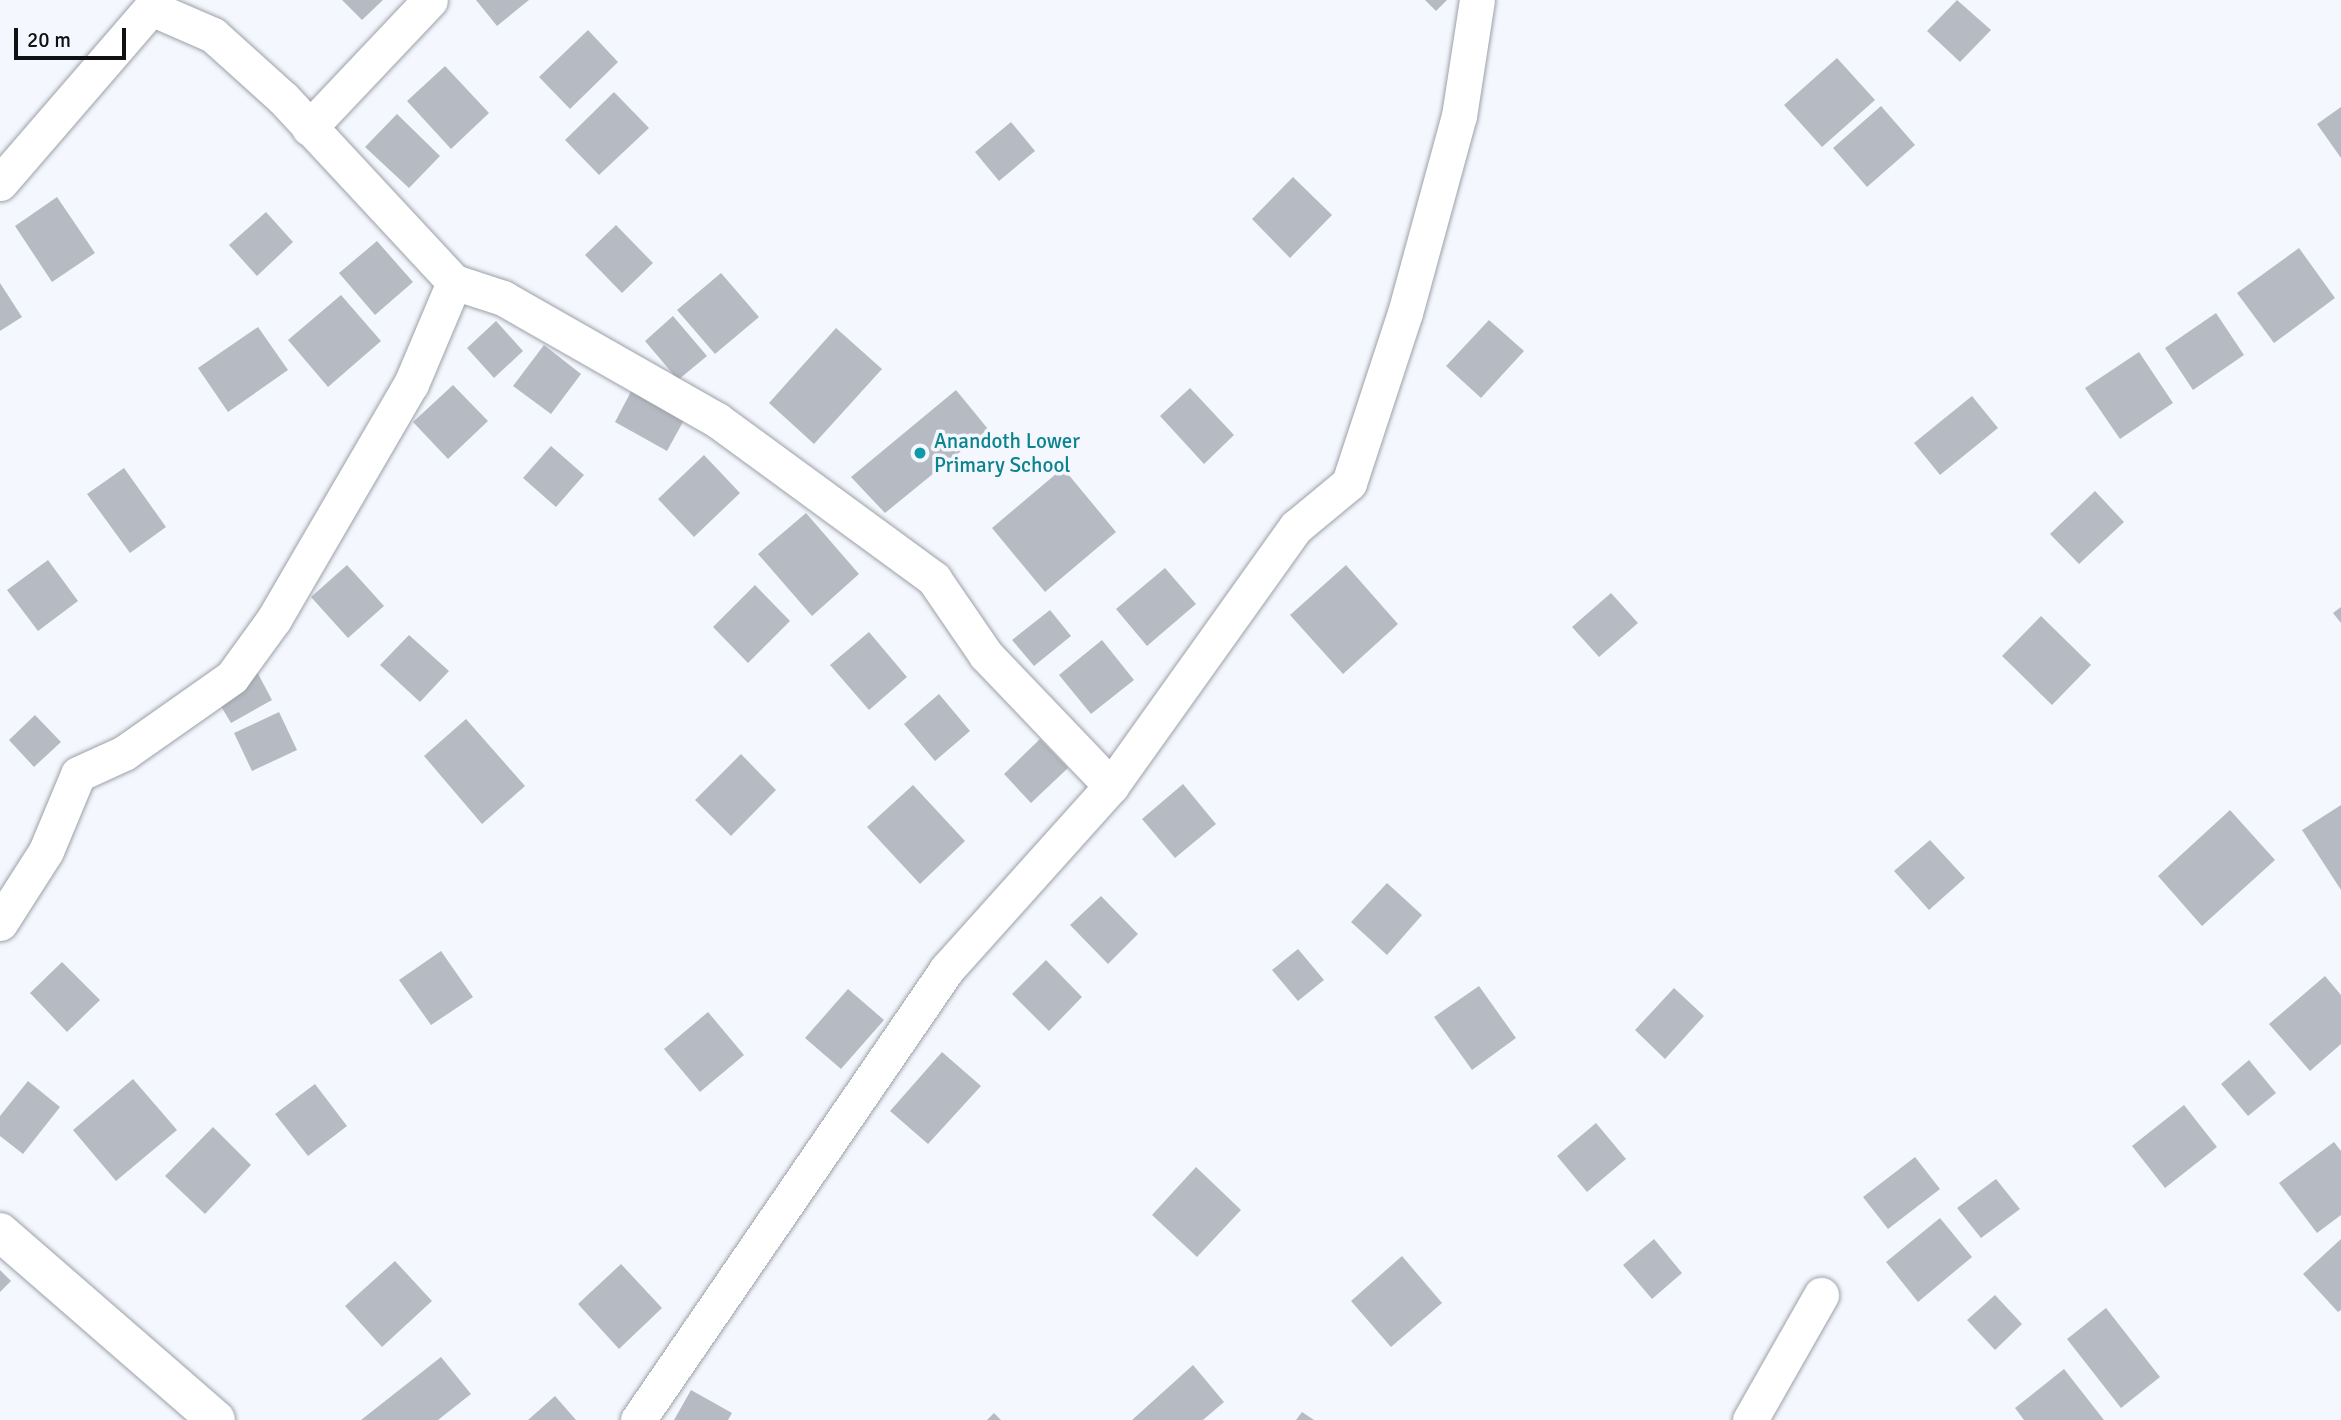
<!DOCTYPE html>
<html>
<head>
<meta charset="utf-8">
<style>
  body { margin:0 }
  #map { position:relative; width:2341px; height:1420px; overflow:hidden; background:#f4f8fe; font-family:Signika,sans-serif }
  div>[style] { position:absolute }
  .building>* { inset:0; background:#b6bbc3 }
  .roads { filter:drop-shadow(0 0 2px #9ca0a8) drop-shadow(0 0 2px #9ca0a8) }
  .minor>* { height:35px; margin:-17.5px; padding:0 17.5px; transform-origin:17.5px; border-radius:17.5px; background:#fff }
  .secondary>* { height:38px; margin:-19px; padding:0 19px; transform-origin:19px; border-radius:19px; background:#fff }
  .dots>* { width:19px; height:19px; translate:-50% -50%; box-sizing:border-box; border:4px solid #f4f8fe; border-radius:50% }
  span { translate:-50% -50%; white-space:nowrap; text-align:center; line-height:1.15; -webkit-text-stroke:7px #f4f8fe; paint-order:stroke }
  .culture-label { font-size:21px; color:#0d838f }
  .left { translate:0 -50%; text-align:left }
  .scale { position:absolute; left:14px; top:28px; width:112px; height:32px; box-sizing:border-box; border:4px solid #0f1113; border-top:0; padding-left:9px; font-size:21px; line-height:24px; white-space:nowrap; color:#0f1113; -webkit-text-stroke:5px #f4f8fe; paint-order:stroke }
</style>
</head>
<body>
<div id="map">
  <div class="building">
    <div style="clip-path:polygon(342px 0,383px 0,362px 20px)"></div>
    <div style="clip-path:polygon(476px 0,529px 0,497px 26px)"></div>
    <div style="clip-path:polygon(1425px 0,1447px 0,1436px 11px)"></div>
    <div style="clip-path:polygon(1957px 0,1991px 30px,1960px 62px,1927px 31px)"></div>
    <div style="clip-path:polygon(588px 30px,618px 62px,570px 109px,539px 77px)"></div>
    <div style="clip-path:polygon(1837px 58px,1875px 100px,1822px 147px,1784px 105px)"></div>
    <div style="clip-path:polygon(445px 66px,489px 113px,451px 149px,407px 101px)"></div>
    <div style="clip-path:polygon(614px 92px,649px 128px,599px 175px,565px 140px)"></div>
    <div style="clip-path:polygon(1881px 106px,1915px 145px,1867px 187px,1833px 148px)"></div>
    <div style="clip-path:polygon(2341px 107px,2341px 158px,2317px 124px)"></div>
    <div style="clip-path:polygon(397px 114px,440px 156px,409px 188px,365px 147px)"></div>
    <div style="clip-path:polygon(1011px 122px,1035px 151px,999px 181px,975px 152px)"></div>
    <div style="clip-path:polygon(1293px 177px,1332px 215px,1290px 258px,1252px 219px)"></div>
    <div style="clip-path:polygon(57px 197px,95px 253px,52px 282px,15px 226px)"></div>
    <div style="clip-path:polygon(266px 212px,293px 242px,257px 276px,229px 245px)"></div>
    <div style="clip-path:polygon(616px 225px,653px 263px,622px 293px,585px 255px)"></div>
    <div style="clip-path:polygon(377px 241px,413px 282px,375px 315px,339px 273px)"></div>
    <div style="clip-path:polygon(2299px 248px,2335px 298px,2274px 343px,2237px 293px)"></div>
    <div style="clip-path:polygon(721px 273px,759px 317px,715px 354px,677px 310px)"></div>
    <div style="clip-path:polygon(0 283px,22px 317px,0 331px)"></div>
    <div style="clip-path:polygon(341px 295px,381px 341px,328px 387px,288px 340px)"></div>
    <div style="clip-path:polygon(2216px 313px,2244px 355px,2193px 390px,2165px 348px)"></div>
    <div style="clip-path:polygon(673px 316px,707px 356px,678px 380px,645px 341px)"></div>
    <div style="clip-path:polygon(1489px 320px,1524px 351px,1481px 398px,1446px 366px)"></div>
    <div style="clip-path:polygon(496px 321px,523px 351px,494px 378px,467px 348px)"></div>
    <div style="clip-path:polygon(258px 327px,288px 370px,228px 412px,198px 368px)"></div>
    <div style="clip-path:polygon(836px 328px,882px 369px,814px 444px,769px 403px)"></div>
    <div style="clip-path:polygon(544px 345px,581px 374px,551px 414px,513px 386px)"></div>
    <div style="clip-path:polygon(2139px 352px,2173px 403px,2120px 439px,2085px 388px)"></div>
    <div style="clip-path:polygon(636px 382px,689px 411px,667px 451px,615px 422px)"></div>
    <div style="clip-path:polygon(453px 385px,488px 421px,448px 459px,413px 422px)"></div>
    <div style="clip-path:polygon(1190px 388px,1234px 435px,1204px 464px,1160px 416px)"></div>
    <div style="clip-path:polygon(956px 390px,988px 429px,885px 513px,851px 477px)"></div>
    <div style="clip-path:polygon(1972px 396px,1998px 428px,1940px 475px,1914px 443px)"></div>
    <div style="clip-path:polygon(551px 446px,584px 475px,556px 507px,523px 478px)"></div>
    <div style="clip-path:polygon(704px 455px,740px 493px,694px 537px,658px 499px)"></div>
    <div style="clip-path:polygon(124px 468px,166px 527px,130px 553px,87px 494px)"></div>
    <div style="clip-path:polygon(1063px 468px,1116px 532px,1045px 592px,992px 528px)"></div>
    <div style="clip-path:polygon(2095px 491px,2124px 522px,2079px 564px,2050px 534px)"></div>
    <div style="clip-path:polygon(806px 513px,859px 574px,812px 616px,758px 554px)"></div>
    <div style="clip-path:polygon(48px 560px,78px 601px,38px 631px,7px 590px)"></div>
    <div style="clip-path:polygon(347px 565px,384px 606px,348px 638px,311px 597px)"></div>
    <div style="clip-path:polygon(1346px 565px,1398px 624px,1343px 674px,1290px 615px)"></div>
    <div style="clip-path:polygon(1165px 568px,1196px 604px,1147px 646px,1116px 609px)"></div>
    <div style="clip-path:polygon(755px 585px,790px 621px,748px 663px,713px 627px)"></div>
    <div style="clip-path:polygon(1611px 593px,1638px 623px,1599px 657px,1572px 627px)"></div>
    <div style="clip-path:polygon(2341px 607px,2341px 623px,2333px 613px)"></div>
    <div style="clip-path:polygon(1050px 610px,1071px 636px,1034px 666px,1012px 640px)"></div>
    <div style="clip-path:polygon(2041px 616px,2091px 665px,2052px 705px,2002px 656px)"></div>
    <div style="clip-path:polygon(869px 632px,907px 677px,869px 710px,830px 665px)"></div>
    <div style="clip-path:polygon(409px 635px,449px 671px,420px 702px,380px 665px)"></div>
    <div style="clip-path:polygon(1102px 640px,1134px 680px,1091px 714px,1059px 675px)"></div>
    <div style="clip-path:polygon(256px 670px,272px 700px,231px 723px,213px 693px)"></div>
    <div style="clip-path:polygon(939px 694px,970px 731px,935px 761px,904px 724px)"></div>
    <div style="clip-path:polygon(279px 712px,297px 750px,252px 771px,234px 733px)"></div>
    <div style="clip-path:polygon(35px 715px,61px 742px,34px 767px,9px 740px)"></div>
    <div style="clip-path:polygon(466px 719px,525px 786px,482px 824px,424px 756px)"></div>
    <div style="clip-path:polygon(1040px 739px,1068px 768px,1031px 803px,1004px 774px)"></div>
    <div style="clip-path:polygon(741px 754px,776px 790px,731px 836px,695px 800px)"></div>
    <div style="clip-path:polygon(1183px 784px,1216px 824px,1175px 858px,1142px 819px)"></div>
    <div style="clip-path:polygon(913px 785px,965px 841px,920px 884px,867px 827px)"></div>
    <div style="clip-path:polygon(2341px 805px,2341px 890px,2302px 830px)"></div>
    <div style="clip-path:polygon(2230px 810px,2275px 860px,2202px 926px,2158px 876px)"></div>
    <div style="clip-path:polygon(1930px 840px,1965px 878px,1929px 910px,1894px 871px)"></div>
    <div style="clip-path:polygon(1387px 883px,1422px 915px,1387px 955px,1351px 922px)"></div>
    <div style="clip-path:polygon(1101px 896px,1138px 934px,1108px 964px,1070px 925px)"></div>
    <div style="clip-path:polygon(1298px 949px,1324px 980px,1298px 1001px,1272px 970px)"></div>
    <div style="clip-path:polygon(441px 951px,473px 997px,431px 1025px,399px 980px)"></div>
    <div style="clip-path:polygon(1046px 960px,1082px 997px,1049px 1031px,1012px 994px)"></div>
    <div style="clip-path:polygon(62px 962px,100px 1000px,67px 1032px,30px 993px)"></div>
    <div style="clip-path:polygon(2325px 976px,2341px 995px,2341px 1044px,2310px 1071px,2269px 1024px)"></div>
    <div style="clip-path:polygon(1479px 986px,1516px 1038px,1472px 1070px,1434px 1017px)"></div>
    <div style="clip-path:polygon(1674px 988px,1704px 1016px,1665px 1059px,1635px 1030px)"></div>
    <div style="clip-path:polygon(848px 989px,884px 1020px,841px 1069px,805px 1038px)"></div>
    <div style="clip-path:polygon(708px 1012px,744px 1055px,700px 1092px,664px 1049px)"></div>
    <div style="clip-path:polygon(942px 1052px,981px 1086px,928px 1144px,890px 1111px)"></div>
    <div style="clip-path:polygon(2249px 1060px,2276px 1093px,2248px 1116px,2221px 1084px)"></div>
    <div style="clip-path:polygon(133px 1079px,177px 1130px,116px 1181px,73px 1130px)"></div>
    <div style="clip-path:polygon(28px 1081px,60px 1107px,23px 1154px,0 1136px,0 1116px)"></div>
    <div style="clip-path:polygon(315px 1084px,347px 1126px,308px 1156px,275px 1114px)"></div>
    <div style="clip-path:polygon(2184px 1105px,2217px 1147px,2165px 1188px,2132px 1146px)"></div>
    <div style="clip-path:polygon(1596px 1123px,1626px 1159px,1587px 1192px,1557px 1156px)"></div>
    <div style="clip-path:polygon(213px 1127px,251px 1165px,205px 1214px,165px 1176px)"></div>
    <div style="clip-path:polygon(2334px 1142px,2341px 1151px,2341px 1215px,2317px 1233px,2279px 1183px)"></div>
    <div style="clip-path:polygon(1915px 1157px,1940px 1189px,1888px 1229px,1863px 1197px)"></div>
    <div style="clip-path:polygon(1196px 1167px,1241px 1210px,1197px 1257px,1152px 1215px)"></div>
    <div style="clip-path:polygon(1996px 1179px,2020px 1209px,1981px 1238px,1957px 1208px)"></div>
    <div style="clip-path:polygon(1940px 1218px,1972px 1257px,1918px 1302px,1886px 1262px)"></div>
    <div style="clip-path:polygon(1654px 1239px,1682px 1273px,1652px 1299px,1623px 1265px)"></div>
    <div style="clip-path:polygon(2341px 1239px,2341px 1310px,2338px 1312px,2303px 1274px)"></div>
    <div style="clip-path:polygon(1402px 1256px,1442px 1303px,1391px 1347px,1351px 1301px)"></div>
    <div style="clip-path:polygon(395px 1261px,432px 1301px,382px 1347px,345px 1306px)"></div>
    <div style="clip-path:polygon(621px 1264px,662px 1308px,619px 1349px,578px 1304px)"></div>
    <div style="clip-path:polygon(0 1270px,11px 1281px,0 1292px)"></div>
    <div style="clip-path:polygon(1995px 1295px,2022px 1324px,1995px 1350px,1967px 1320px)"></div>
    <div style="clip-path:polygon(2106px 1308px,2160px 1377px,2121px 1408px,2067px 1339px)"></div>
    <div style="clip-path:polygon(441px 1357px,471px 1394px,438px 1420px,361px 1420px)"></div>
    <div style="clip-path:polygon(1193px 1365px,1224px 1402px,1203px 1420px,1132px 1420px)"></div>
    <div style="clip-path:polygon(2064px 1369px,2104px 1420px,2024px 1420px,2015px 1408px)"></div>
    <div style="clip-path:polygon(691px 1390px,732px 1413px,728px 1420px,674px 1420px)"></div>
    <div style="clip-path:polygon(555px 1396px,576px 1420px,528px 1420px)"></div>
    <div style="clip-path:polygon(1302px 1412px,1314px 1420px,1296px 1420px)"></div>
    <div style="clip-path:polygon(994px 1413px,1001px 1420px,987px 1420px)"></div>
  </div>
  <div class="roads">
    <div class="minor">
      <div style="left:309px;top:128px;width:176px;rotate:-46.6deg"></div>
      <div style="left:0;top:183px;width:231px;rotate:-49.2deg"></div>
      <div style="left:151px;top:8px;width:68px;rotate:23.5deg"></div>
      <div style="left:213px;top:35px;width:94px;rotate:42deg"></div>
      <div style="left:283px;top:98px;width:251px;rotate:47.1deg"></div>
      <div style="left:454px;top:282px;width:52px;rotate:18.1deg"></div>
      <div style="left:503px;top:298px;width:246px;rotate:29.7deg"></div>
      <div style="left:717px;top:420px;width:269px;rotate:36.2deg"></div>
      <div style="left:934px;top:579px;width:92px;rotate:55.6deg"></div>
      <div style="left:986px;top:655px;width:181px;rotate:46.3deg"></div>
      <div style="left:0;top:923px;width:85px;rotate:-57.4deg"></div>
      <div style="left:46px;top:851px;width:83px;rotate:-67.4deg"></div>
      <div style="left:78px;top:774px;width:51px;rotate:-24.5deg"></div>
      <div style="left:124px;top:753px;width:132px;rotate:-35.1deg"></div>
      <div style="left:232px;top:677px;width:72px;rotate:-54.1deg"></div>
      <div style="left:274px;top:619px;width:272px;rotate:-59.8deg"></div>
      <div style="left:411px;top:384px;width:111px;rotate:-67.1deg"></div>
      <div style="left:638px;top:1420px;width:547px;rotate:-55.58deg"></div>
      <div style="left:947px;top:969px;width:246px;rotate:-48.1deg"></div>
      <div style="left:1111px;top:786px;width:318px;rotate:-54.5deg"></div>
      <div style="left:1296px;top:527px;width:69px;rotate:-39.7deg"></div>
      <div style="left:1349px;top:483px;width:179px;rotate:-71.8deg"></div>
      <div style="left:1405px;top:313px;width:204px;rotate:-74.7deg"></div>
      <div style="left:1459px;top:116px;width:117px;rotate:-81.2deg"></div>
      <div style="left:1750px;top:1420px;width:144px;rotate:-60.4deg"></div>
    </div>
    <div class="secondary">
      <div style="left:0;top:1232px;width:286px;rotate:41deg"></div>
    </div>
  </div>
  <div class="dots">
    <div style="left:920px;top:453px;background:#0f9aa8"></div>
  </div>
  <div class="culture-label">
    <span class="left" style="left:934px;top:453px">Anandoth Lower<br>Primary School</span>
  </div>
  <div class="scale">20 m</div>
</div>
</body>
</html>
